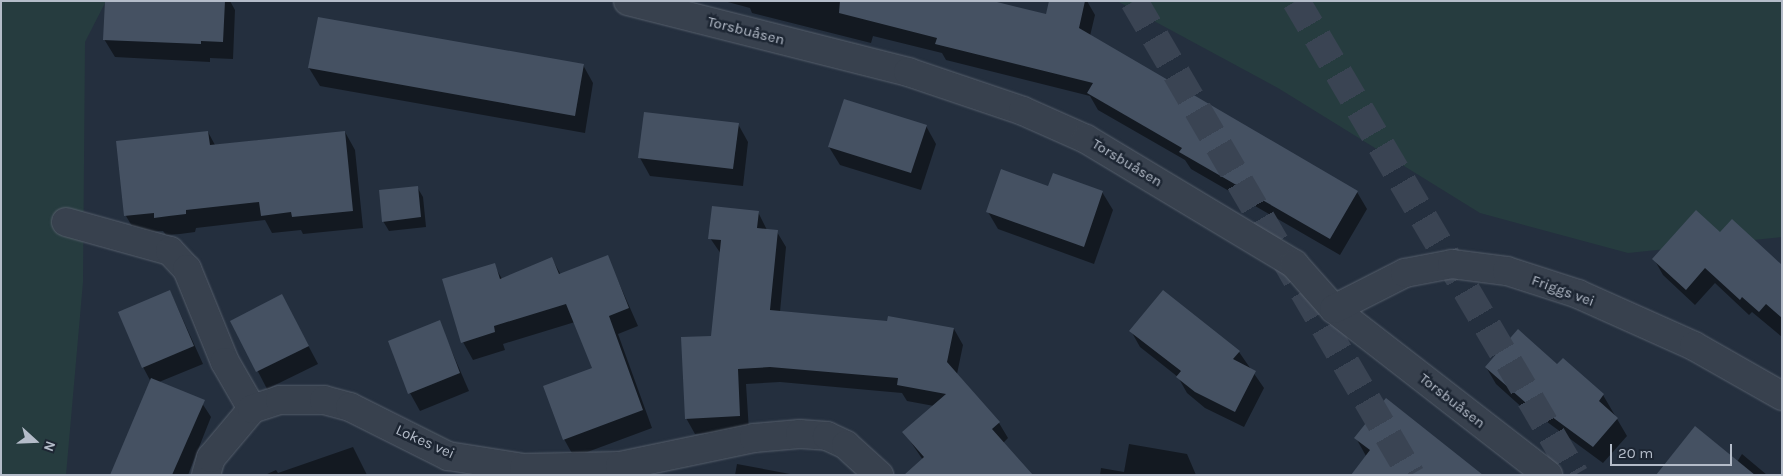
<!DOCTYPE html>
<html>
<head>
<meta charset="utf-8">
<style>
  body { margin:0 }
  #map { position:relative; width:1783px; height:476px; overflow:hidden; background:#242f3e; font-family:Karla,sans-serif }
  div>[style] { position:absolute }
  .green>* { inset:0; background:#263c3f }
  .shadow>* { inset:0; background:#0007 }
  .building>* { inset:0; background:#455162 }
  .highway-tunnel>* { height:28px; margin-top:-14px; transform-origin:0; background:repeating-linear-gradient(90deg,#3a4453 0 28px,transparent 0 42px) }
  .roads { filter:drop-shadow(0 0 1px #565f6c) drop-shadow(0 0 1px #565f6c) }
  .minor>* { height:28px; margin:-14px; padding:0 14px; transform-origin:14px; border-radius:14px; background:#38414e }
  span { translate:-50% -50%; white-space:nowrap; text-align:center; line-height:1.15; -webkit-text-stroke:5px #1d2633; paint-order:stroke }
  .street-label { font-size:15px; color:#b4bcc9 }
  .frame { position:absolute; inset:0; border:2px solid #b4bcc9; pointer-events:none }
  .north { position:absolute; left:10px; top:416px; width:50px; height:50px; -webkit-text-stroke:4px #1d2633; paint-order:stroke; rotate:110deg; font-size:14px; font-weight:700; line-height:20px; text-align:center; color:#b4bcc9 }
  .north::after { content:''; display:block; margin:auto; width:18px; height:22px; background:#b4bcc9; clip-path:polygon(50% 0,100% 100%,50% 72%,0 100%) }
  .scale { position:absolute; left:1610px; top:444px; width:122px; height:22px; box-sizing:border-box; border:2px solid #b4bcc9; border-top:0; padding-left:6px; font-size:15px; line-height:18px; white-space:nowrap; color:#b4bcc9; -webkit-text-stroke:4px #1d2633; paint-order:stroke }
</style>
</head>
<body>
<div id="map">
  <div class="green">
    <div style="clip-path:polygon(1px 1px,106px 1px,85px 42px,83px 282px,66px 475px,1px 475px)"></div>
    <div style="clip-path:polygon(1117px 1px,1782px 1px,1782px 237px,1628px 253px,1480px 213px,1278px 88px)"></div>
  </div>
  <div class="shadow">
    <div style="clip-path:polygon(106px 1px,230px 1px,235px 10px,233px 59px,210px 58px,210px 62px,115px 57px,104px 39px)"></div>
    <div style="clip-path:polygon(724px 1px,989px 1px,1047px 16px,1051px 1px,1087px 1px,1095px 15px,1090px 36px,1357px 192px,1367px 209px,1340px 255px,1191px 169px,1185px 160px,1098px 110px,1090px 96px,946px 60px,942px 53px,873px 36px,871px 43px,752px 13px,750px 8px)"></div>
    <div style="clip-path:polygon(583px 65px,593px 83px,585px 133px,320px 86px,309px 68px)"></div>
    <div style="clip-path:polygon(645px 113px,738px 124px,748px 142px,743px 186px,650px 176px,640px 158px)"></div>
    <div style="clip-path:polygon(926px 126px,936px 144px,921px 190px,840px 165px,829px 147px)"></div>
    <div style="clip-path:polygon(208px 132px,215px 145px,345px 132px,355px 150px,363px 228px,303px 234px,301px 230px,272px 233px,265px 220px,196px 228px,195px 232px,180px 234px,166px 235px,163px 231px,136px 233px,126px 216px,118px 142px)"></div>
    <div style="clip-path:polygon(417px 187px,423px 197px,426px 227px,389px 231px,383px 221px)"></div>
    <div style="clip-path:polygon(1049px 187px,1102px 192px,1113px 210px,1094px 264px,998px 229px,988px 212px)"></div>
    <div style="clip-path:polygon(758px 212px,767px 230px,777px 232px,786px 247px,780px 312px,954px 329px,963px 345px,957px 374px,999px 423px,1008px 438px,1003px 443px,923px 460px,904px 432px,934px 406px,907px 401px,902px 393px,780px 382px,746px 384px,749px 431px,695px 434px,686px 418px,712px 337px,721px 254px,710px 238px)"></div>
    <div style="clip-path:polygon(1720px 234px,1782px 267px,1782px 337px,1752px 312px,1749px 315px,1715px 283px,1695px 305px,1663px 275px,1654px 259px)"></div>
    <div style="clip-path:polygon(607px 256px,638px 326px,618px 334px,652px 428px,574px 457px,564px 439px,594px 369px,575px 322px,503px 344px,505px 350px,473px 360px,463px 342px,494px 265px,502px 279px,552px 259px,561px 275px)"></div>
    <div style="clip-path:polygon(170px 291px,203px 364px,159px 382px,200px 400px,211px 417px,188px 475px,112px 475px,151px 382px,143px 367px)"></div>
    <div style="clip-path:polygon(291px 313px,318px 364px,267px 389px,232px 321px)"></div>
    <div style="clip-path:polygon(439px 322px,469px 391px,420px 411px,410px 393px)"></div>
    <div style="clip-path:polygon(1131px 331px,1239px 352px,1264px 388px,1244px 427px,1205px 408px,1187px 393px,1178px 377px,1140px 347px)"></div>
    <div style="clip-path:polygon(1563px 359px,1603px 395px,1627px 436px,1603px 463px,1539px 416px,1536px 420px,1496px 384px,1486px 367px,1557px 366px)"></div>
    <div style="clip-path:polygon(1356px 438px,1463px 460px,1366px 456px)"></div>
    <div style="clip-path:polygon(1129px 444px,1187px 454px,1196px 475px,1100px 475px,1101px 468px,1124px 472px)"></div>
    <div style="clip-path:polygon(353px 447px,367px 475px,265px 475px,276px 470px,278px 473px)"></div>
    <div style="clip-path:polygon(1742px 454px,1767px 475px,1670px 475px,1737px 462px)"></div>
    <div style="clip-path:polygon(737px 464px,790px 474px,790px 475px,735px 475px)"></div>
  </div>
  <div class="building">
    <div style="clip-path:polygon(105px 1px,225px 1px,223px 42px,201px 41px,201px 44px,103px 40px)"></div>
    <div style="clip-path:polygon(840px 1px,993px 1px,1046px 14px,1049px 1px,1085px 1px,1079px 28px,1358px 191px,1330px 239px,1179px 152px,1182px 148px,1087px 93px,1093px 83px,935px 44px,937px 38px,839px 13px)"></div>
    <div style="clip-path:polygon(318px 17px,584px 64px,575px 116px,308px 68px)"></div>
    <div style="clip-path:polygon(844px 99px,927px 125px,911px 173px,828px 147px)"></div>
    <div style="clip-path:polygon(644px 112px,739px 123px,733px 169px,638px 158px)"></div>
    <div style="clip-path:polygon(208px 131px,210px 145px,345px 131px,353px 211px,292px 217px,291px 212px,261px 216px,259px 202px,186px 210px,186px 214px,169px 216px,154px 218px,154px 213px,124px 216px,116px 141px)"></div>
    <div style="clip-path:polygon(1001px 169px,1048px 186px,1053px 173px,1103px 191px,1084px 247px,986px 212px)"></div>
    <div style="clip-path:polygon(418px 186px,421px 217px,382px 222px,379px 190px)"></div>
    <div style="clip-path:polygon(712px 206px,759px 211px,757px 228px,778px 230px,770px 310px,887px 321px,888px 316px,954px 328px,947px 362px,1000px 422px,992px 429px,1033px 475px,904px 475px,924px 457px,902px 432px,946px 394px,897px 385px,898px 378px,770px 367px,738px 369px,740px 416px,685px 419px,681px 337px,711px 336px,721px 240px,708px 239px)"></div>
    <div style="clip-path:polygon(1696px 210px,1720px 232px,1732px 219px,1782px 265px,1782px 318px,1766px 304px,1759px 312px,1742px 297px,1740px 300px,1705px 268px,1686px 290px,1652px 259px)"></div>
    <div style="clip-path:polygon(608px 255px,629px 308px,609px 316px,643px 410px,563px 440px,543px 386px,592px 368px,566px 304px,494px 326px,495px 332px,461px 343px,442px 279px,495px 263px,500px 279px,552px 257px,559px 274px)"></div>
    <div style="clip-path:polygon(170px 290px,194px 346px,142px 368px,118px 312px)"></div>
    <div style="clip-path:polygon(1163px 290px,1240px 351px,1233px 359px,1256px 371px,1235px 412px,1195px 392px,1176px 377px,1181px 371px,1129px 331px)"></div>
    <div style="clip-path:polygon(282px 294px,309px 346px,256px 372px,230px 321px)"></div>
    <div style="clip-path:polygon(440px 320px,460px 373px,408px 394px,388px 341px)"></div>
    <div style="clip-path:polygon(1518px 329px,1557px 364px,1563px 358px,1604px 394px,1599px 401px,1618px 418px,1593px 447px,1529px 400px,1526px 403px,1485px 367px)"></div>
    <div style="clip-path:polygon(151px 378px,205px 400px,172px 475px,110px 475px)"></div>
    <div style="clip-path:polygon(1386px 398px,1483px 475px,1351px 475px,1370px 450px,1354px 438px)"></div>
    <div style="clip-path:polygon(1695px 426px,1755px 475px,1656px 475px)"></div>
  </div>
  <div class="highway-tunnel">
    <div style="left:1134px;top:1px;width:549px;rotate:59.7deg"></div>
    <div style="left:1296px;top:1px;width:550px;rotate:59.52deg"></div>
  </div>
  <div class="roads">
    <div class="minor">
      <div style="left:628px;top:1px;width:289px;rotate:14.2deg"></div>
      <div style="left:908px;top:72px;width:121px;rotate:18.7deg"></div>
      <div style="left:1023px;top:111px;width:69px;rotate:24deg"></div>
      <div style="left:1086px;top:139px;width:243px;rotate:31deg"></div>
      <div style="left:1294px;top:264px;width:60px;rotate:48.4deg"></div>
      <div style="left:1334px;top:309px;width:271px;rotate:37.8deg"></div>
      <div style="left:66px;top:222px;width:108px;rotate:15.6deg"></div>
      <div style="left:170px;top:251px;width:25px;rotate:47deg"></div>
      <div style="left:187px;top:269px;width:100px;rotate:67.8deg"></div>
      <div style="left:225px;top:362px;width:54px;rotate:60.1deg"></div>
      <div style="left:1334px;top:309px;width:80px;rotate:-26.9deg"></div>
      <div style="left:1405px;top:273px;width:48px;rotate:-10.8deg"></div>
      <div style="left:1452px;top:264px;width:55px;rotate:7.3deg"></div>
      <div style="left:1507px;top:271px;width:75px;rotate:17.9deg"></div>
      <div style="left:1578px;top:294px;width:127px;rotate:24.1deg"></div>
      <div style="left:1694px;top:346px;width:101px;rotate:29.6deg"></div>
      <div style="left:206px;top:475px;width:18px;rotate:-74deg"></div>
      <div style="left:211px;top:458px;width:64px;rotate:-50.1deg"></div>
      <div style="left:252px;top:409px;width:29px;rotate:-18deg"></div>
      <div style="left:280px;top:400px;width:44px"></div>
      <div style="left:324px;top:400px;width:27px;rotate:15deg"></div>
      <div style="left:350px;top:407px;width:110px;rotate:26.6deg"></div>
      <div style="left:448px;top:456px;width:77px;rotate:9deg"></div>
      <div style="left:524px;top:468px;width:96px;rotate:-1.2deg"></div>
      <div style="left:620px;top:466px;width:137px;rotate:-11.8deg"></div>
      <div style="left:754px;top:438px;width:46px;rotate:-5deg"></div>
      <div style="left:800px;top:434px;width:27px;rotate:4deg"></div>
      <div style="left:827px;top:436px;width:21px;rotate:25deg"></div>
      <div style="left:846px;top:445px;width:45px;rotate:42.3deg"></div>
    </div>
  </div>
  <div class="street-label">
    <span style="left:746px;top:31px;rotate:14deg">Torsbuåsen</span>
    <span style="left:1127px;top:163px;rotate:31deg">Torsbuåsen</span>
    <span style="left:1563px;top:291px;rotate:20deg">Friggs vei</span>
    <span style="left:1452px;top:401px;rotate:38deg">Torsbuåsen</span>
    <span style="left:425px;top:442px;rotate:24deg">Lokes vei</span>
  </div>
  <div class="frame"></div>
  <div class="north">N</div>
  <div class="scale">20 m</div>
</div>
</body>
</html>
